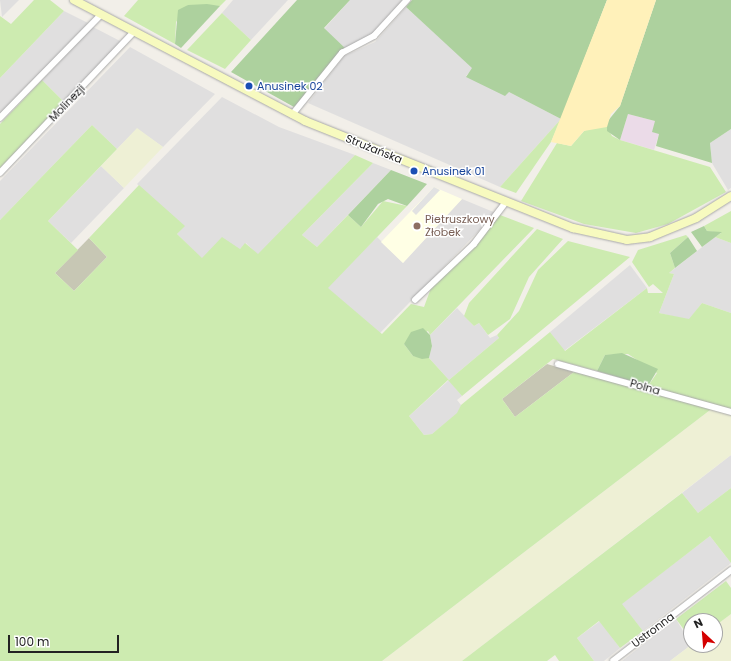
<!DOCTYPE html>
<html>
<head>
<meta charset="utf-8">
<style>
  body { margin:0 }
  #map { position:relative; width:731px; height:661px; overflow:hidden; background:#f2efe9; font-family:Poppins,sans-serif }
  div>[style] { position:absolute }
  .residential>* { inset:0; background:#e0dfdf }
  .industrial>* { inset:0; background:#ebdbe8 }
  .education>* { inset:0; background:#ffffe5 }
  .construction>* { inset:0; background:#c7c7b4 }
  .farmland>* { inset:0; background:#eef0d5 }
  .grass>* { inset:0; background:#cdebb0 }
  .forest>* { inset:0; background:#add19e }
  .sand>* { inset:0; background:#fff1ba }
  .parking>* { inset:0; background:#e2e2e2 }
  .roads { filter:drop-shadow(0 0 1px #a9a9a9) drop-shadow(0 0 1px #a9a9a9) }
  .street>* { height:5.5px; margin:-2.75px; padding:0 2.75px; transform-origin:2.75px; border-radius:2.75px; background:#fff }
  .secondary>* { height:8px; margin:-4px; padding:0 4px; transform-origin:4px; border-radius:4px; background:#f7fabf }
  .dots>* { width:11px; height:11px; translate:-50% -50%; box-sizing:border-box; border:2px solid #fff; border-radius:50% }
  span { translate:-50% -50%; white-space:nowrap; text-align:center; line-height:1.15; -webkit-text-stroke:3px #fff; paint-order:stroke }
  .transit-label { font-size:11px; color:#164399 }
  .left { translate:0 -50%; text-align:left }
  .street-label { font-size:11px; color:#222 }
  .education-label { font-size:11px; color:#785e54 }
  .north { position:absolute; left:683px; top:613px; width:40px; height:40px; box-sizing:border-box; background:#fff; border:1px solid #a7a7a7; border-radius:50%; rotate:334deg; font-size:11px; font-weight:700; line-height:16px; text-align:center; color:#222 }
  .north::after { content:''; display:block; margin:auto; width:14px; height:18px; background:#d40000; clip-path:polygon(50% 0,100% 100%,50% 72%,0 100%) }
  .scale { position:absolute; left:8px; top:635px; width:111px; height:18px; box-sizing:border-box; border:2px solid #222; border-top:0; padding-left:5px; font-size:12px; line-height:14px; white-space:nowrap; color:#222; -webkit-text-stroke:3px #fff; paint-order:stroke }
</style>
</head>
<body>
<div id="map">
  <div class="residential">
    <div style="clip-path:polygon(0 0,19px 0,2px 17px)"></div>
    <div style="clip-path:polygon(233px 0,288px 0,251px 40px,222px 13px)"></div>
    <div style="clip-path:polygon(350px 0,404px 0,372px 37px,345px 48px,324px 29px)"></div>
    <div style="clip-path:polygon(406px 7px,473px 68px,466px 76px,509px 92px,561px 119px,500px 187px,308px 103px,344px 56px,375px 42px)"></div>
    <div style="clip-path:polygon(64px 11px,88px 23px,0 115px,0 78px)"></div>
    <div style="clip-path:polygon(93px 27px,122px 42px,64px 102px,42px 80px)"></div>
    <div style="clip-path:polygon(130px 47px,215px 94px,163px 147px,137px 129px,117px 149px,92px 125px,0 220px,0 181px)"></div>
    <div style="clip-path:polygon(222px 97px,279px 127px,355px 155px,258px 255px,246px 243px,240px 249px,202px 259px,177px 234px,184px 226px,137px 184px)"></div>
    <div style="clip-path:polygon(731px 129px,731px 188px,728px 190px,712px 163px,710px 143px)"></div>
    <div style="clip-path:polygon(373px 163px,391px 170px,317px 247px,302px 235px)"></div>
    <div style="clip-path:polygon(101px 166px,124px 188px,71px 243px,48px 221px)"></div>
    <div style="clip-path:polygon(462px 199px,496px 213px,380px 333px,327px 288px,377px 237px,403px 263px)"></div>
    <div style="clip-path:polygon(715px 237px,731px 243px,731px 313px,702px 303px,689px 320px,659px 313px,674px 274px,669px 273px)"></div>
    <div style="clip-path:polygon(630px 265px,647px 288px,564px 351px,550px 332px)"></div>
    <div style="clip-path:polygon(457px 308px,474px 326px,479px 323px,490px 338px,497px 335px,499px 338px,449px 380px,462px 396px,457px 400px,461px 405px,458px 413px,432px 434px,424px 435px,409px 416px,449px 380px,429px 358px,432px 346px,430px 335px)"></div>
    <div style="clip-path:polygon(731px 455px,731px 488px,698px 513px,682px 493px)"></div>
    <div style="clip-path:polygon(710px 536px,731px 563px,643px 631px,621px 604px)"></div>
    <div style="clip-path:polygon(676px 619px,691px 645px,670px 661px,622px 661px)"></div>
    <div style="clip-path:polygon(600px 621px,620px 648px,604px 661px,594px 661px,577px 638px)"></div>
  </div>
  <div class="industrial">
    <div style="clip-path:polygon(628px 114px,655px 121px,659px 134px,654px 150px,620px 140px)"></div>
  </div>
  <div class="education">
    <div style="clip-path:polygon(434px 187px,462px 199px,403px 263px,381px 242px)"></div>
  </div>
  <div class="construction">
    <div style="clip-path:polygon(89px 238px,107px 257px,74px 291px,55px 273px)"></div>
    <div style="clip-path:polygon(547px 364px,574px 372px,515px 417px,502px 399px)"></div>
  </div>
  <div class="farmland">
    <div style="clip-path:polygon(137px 128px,163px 147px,124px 188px,101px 166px)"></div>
    <div style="clip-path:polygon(714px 407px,731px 413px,731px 455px,462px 661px,382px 661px)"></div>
    <div style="clip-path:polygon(731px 614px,731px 661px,670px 661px,691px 645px,715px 645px,715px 626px)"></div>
  </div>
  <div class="grass">
    <div style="clip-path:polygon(34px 0,50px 0,64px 11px,0 78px,0 16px,11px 24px)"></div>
    <div style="clip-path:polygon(138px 0,226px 0,220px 6px,188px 5px,176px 22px,175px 44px,124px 16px)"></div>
    <div style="clip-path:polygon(222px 13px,251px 40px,225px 69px,187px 50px)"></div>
    <div style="clip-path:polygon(42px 80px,64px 102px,0 168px,0 124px)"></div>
    <div style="clip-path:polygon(561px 119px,551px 142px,516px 193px,500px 187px)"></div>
    <div style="clip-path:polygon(92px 125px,117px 149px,48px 221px,78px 250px,55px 273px,74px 291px,107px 257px,89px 238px,139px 185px,185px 226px,177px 234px,202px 258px,222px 237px,240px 249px,245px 243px,258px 254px,355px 155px,373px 163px,302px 235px,317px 247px,348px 215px,361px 227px,383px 201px,407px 206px,328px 288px,382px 334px,411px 304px,424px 307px,431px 288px,500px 215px,534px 228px,430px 335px,428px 331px,404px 344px,413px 356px,429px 358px,449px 380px,499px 338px,497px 335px,519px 311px,538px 270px,568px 241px,630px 257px,462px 396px,448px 380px,409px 416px,424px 435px,432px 434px,457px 413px,461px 405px,550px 332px,565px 351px,647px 288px,648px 293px,663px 293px,653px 284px,649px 287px,632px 262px,638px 250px,686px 235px,688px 237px,670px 253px,675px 268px,669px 273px,674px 274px,659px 313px,689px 319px,702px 303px,731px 313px,731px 409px,648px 386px,657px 373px,628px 354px,605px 355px,597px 371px,553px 359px,502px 399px,515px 417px,574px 372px,714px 407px,382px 661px,0 661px,0 220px)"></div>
    <div style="clip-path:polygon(595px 126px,607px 127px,612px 136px,620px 140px,710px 167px,726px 192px,668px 224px,636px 233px,584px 224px,521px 201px,557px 143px,571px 146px,584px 131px)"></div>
    <div style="clip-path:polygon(731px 211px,731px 243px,715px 237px,721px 233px,707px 231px,704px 226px)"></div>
    <div style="clip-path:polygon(537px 229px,563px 239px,529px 277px,510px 319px,488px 335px,479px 323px,474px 326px,464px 316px,469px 303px)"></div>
    <div style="clip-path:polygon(731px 488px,731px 563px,710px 536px,622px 604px,643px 631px,620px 648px,599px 621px,577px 638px,594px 661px,559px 661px,555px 655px,547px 661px,462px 661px,682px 493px,698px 513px)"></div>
    <div style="clip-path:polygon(726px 581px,731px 588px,731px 614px,715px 626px,715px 621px,691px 621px,691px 639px,676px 619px)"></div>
  </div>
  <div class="forest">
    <div style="clip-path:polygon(297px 0,350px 0,324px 28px,345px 48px,294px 107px,231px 72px)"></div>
    <div style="clip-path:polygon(412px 0,607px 0,561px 119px,509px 92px,505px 96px,466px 77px,472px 68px,406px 7px)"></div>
    <div style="clip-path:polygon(656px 0,731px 0,731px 129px,710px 143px,712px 163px,656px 146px,659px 134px,652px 132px,655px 121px,628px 114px,620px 140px,607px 131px,607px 122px,620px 106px)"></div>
    <div style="clip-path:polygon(207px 4px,220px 6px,181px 48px,175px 44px,178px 10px,188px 5px)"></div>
    <div style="clip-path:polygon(391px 170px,427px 184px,407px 206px,388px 199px,378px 204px,361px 227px,348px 215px)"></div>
    <div style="clip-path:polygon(704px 226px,707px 231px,722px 232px,702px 247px,691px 232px)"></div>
    <div style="clip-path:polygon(688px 237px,697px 251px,675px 268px,670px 253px)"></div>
    <div style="clip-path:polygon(423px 328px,430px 335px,432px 346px,429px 358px,422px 359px,413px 356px,404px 344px,411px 332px)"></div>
    <div style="clip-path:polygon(622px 353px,658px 369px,648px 386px,597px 371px,605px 355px)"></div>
  </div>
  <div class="sand">
    <div style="clip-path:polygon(607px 0,656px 0,620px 106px,611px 114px,607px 127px,584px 131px,571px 146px,551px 142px)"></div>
  </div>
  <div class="parking">
    <div style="clip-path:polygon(434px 187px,440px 190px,416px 215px,412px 211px)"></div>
  </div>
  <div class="roads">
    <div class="street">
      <div style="left:292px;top:115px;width:80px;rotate:-51.1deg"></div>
      <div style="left:342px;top:53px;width:36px;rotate:-28deg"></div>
      <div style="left:374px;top:36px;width:49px;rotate:-47.5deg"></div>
      <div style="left:0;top:118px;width:144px;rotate:-45.6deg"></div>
      <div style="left:0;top:173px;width:195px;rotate:-46.5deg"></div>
      <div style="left:415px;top:300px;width:81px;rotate:-43.5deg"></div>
      <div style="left:474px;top:244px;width:53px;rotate:-52.7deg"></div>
      <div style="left:558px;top:364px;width:180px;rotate:15.5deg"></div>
      <div style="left:613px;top:661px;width:149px;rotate:-37.6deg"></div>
    </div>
    <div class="secondary">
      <div style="left:74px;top:0;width:261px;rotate:27.6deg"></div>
      <div style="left:305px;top:121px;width:289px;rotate:21.8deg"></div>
      <div style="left:573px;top:228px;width:55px;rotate:12.5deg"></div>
      <div style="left:627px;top:240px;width:23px;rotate:-7deg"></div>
      <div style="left:650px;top:237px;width:50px;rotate:-22.4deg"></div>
      <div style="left:696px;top:218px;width:41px;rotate:-32.2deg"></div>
    </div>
  </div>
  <div class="dots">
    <div style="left:249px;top:86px;background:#1a4fb4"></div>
    <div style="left:414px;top:171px;background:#1a4fb4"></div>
    <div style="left:417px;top:226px;background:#8d6e63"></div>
  </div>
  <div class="transit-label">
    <span class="left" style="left:257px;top:86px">Anusinek 02</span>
    <span class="left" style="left:422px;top:171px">Anusinek 01</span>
  </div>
  <div class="street-label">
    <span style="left:67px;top:103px;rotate:-46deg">Molinezji</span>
    <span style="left:374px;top:149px;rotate:22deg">Strużańska</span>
    <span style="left:645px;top:387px;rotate:16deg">Polna</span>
    <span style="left:653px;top:630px;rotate:-37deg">Ustronna</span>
  </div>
  <div class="education-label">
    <span class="left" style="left:425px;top:226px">Pietruszkowy<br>Żłobek</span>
  </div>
  <div class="north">N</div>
  <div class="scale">100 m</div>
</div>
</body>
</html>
